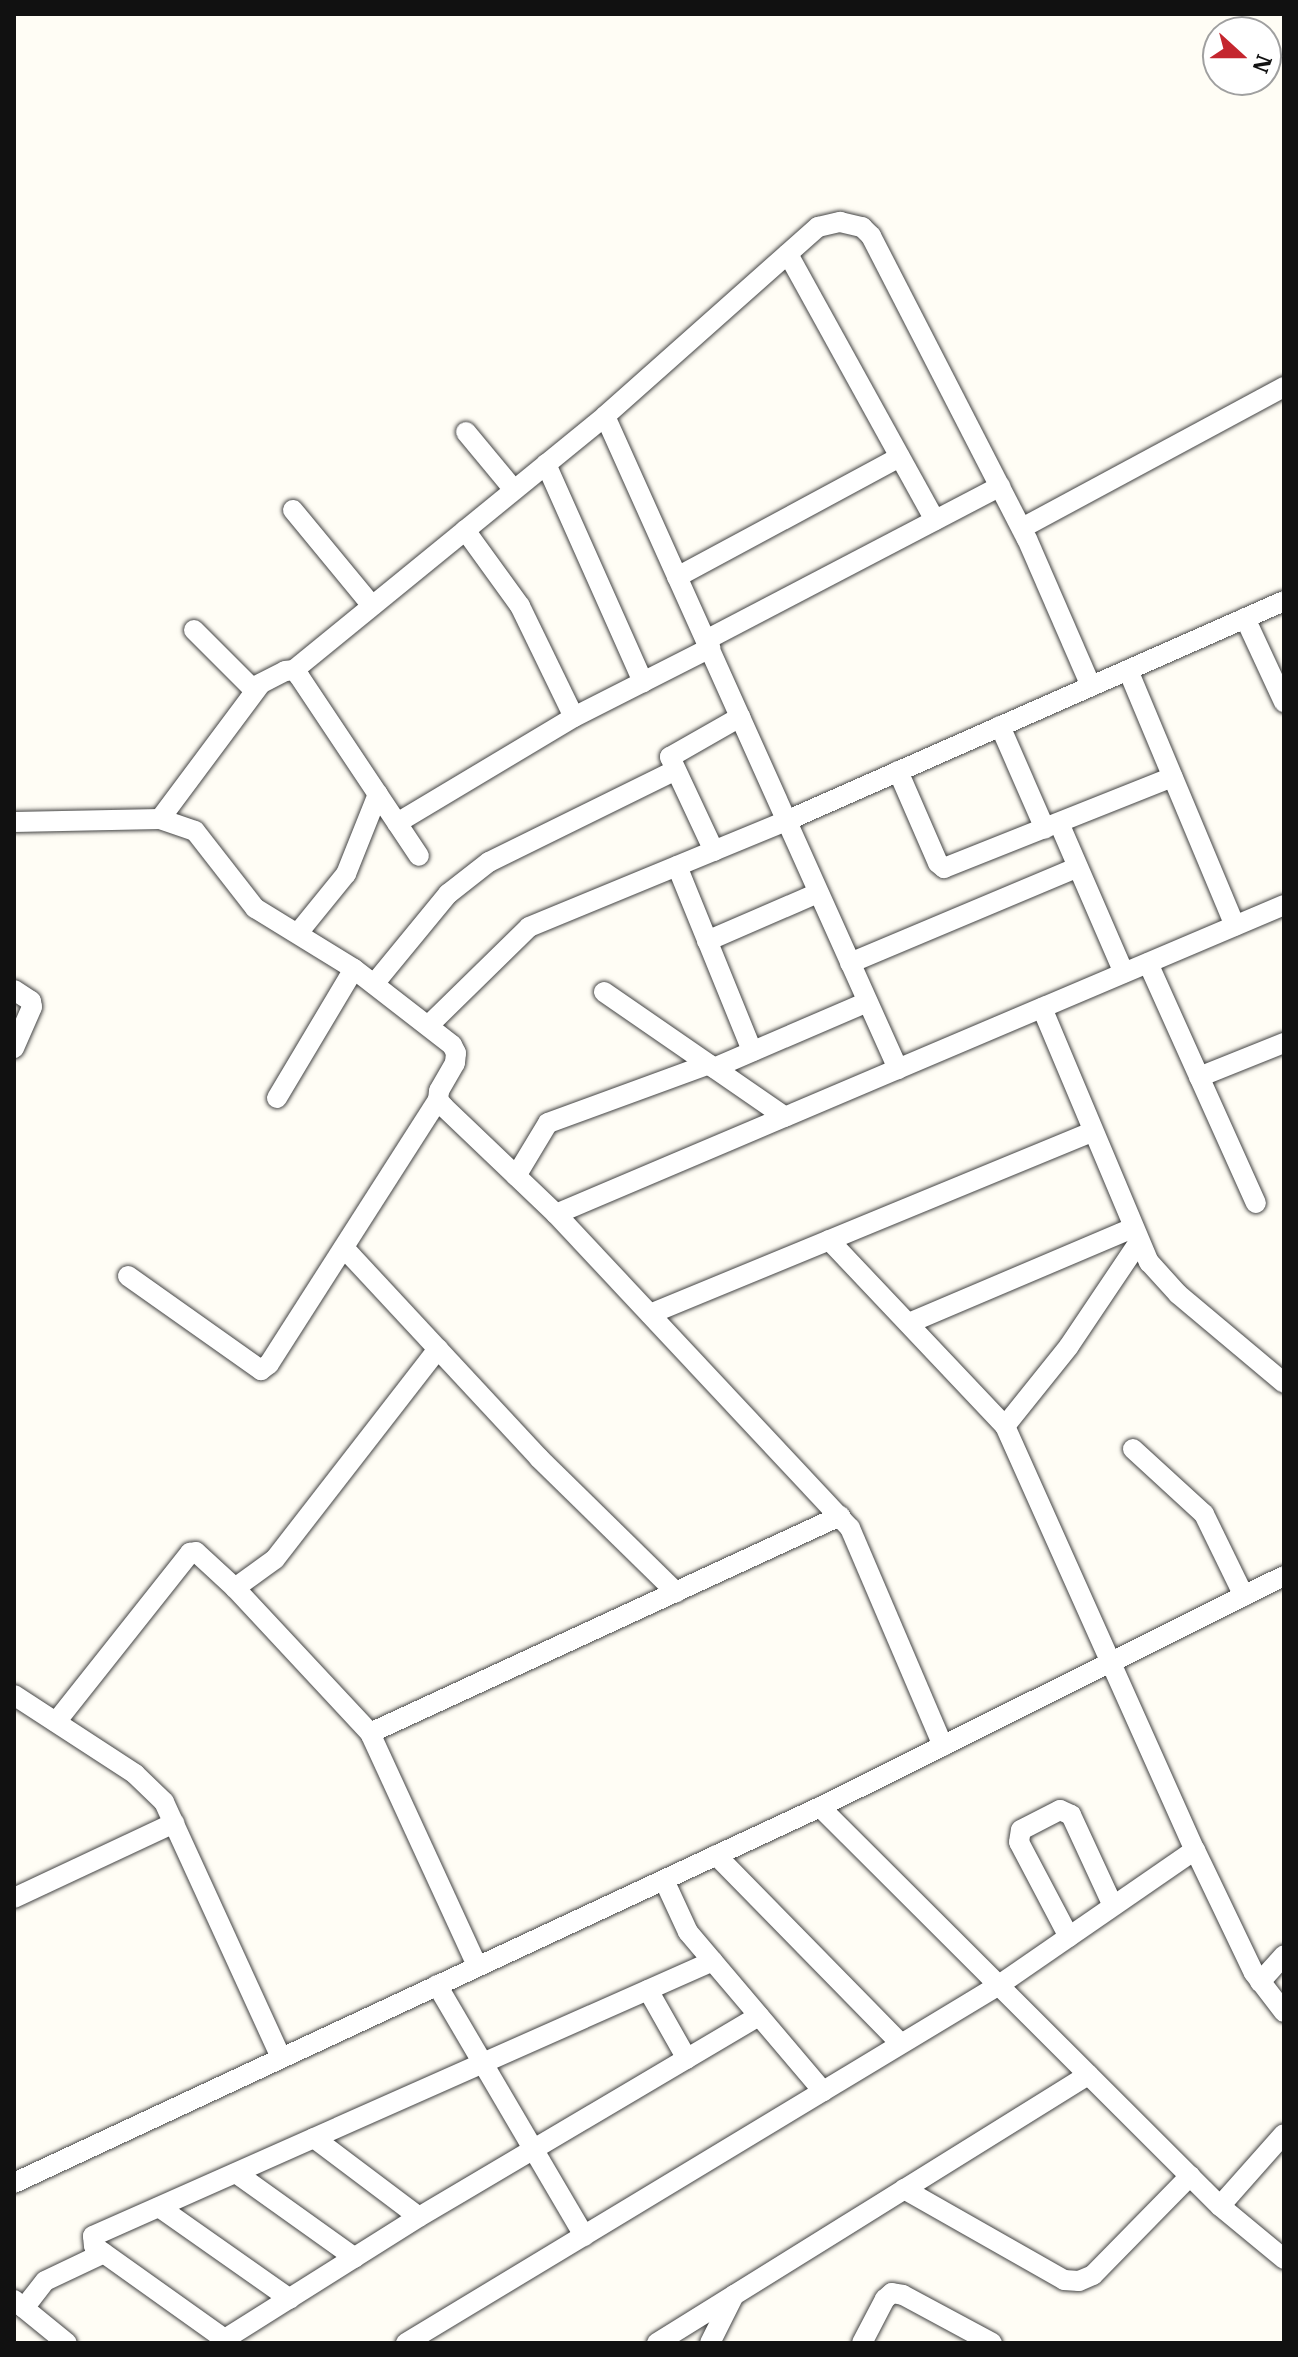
<!DOCTYPE html>
<html>
<head>
<meta charset="utf-8">
<style>
  body { margin:0 }
  #map { position:relative; width:1298px; height:2357px; overflow:hidden; background:#fffdf5; font-family:"IBM Plex Serif",serif }
  div>[style] { position:absolute }
  .roads { filter:drop-shadow(0 0 2px #444) drop-shadow(0 0 2px #444) }
  .minor>* { height:20px; margin:-10px; padding:0 10px; transform-origin:10px; border-radius:10px; background:#fff }
  span { translate:-50% -50%; white-space:nowrap; text-align:center; line-height:1.15; -webkit-text-stroke:8px #fff; paint-order:stroke }
  .frame { position:absolute; inset:0; border:16px solid #111; pointer-events:none }
  .north { position:absolute; left:1202px; top:16px; width:80px; height:80px; box-sizing:border-box; background:#fff; border:2px solid #a0a0a0; border-radius:50%; rotate:111deg; font-size:22px; font-weight:700; line-height:32px; text-align:center; color:#111 }
  .north::after { content:''; display:block; margin:auto; width:28px; height:36px; background:#c4262e; clip-path:polygon(50% 0,100% 100%,50% 72%,0 100%) }
</style>
</head>
<body>
<div id="map">
  <div class="roads">
    <div class="minor">
      <div style="left:788px;top:254px;width:304px;rotate:61.1deg"></div>
      <div style="left:605px;top:416px;width:716px;rotate:65.83deg"></div>
      <div style="left:466px;top:432px;width:75px;rotate:50.4deg"></div>
      <div style="left:546px;top:464px;width:239px;rotate:66deg"></div>
      <div style="left:293px;top:510px;width:124px;rotate:50.5deg"></div>
      <div style="left:1022px;top:528px;width:298px;rotate:-28.3deg"></div>
      <div style="left:465px;top:530px;width:94px;rotate:54.1deg"></div>
      <div style="left:520px;top:606px;width:123px;rotate:64.1deg"></div>
      <div style="left:677px;top:577px;width:253px;rotate:-28.3deg"></div>
      <div style="left:1245px;top:618px;width:93px;rotate:65.1deg"></div>
      <div style="left:194px;top:630px;width:82px;rotate:45deg"></div>
      <div style="left:252px;top:688px;width:37px;rotate:-27deg"></div>
      <div style="left:285px;top:671px;width:9px;rotate:-6deg"></div>
      <div style="left:294px;top:670px;width:8px;rotate:50deg"></div>
      <div style="left:299px;top:676px;width:216px;rotate:56.3deg"></div>
      <div style="left:706px;top:640px;width:332px;rotate:-27.6deg"></div>
      <div style="left:294px;top:670px;width:402px;rotate:-39.2deg"></div>
      <div style="left:605px;top:416px;width:285px;rotate:-41.6deg"></div>
      <div style="left:818px;top:227px;width:23px;rotate:-13deg"></div>
      <div style="left:840px;top:222px;width:23px;rotate:13deg"></div>
      <div style="left:862px;top:227px;width:13px;rotate:45deg"></div>
      <div style="left:871px;top:236px;width:341px;rotate:62.8deg"></div>
      <div style="left:1027px;top:539px;width:160px;rotate:66.5deg"></div>
      <div style="left:1128px;top:670px;width:277px;rotate:67.3deg"></div>
      <div style="left:1000px;top:726px;width:112px;rotate:66.4deg"></div>
      <div style="left:898px;top:771px;width:100px;rotate:66.5deg"></div>
      <div style="left:938px;top:863px;width:8px;rotate:40deg"></div>
      <div style="left:944px;top:868px;width:246px;rotate:-21.7deg"></div>
      <div style="left:160px;top:819px;width:167px;rotate:-53.3deg"></div>
      <div style="left:14px;top:822px;width:146px;rotate:-1.2deg"></div>
      <div style="left:160px;top:819px;width:37px;rotate:19deg"></div>
      <div style="left:195px;top:831px;width:98px;rotate:52.1deg"></div>
      <div style="left:255px;top:908px;width:116px;rotate:31.6deg"></div>
      <div style="left:354px;top:969px;width:124px;rotate:37.8deg"></div>
      <div style="left:452px;top:1045px;width:9px;rotate:63deg"></div>
      <div style="left:456px;top:1053px;width:10px;rotate:96deg"></div>
      <div style="left:455px;top:1063px;width:32px;rotate:120deg"></div>
      <div style="left:439px;top:1091px;width:9px;rotate:96deg"></div>
      <div style="left:438px;top:1100px;width:9px;rotate:49deg"></div>
      <div style="left:444px;top:1107px;width:155px;rotate:43.7deg"></div>
      <div style="left:556px;top:1214px;width:430px;rotate:46.9deg"></div>
      <div style="left:850px;top:1528px;width:237px;rotate:66.9deg"></div>
      <div style="left:397px;top:823px;width:206px;rotate:-30.9deg"></div>
      <div style="left:574px;top:717px;width:153px;rotate:-26.9deg"></div>
      <div style="left:1059px;top:823px;width:163px;rotate:66.6deg"></div>
      <div style="left:714px;top:851px;width:104px;rotate:-115.1deg"></div>
      <div style="left:670px;top:757px;width:81px;rotate:-29.7deg"></div>
      <div style="left:677px;top:866px;width:200px;rotate:67.9deg"></div>
      <div style="left:298px;top:933px;width:76px;rotate:-50.9deg"></div>
      <div style="left:346px;top:874px;width:86px;rotate:-68.2deg"></div>
      <div style="left:707px;top:941px;width:121px;rotate:-23.4deg"></div>
      <div style="left:850px;top:963px;width:247px;rotate:-22.8deg"></div>
      <div style="left:1148px;top:963px;width:263px;rotate:65.8deg"></div>
      <div style="left:374px;top:984px;width:117px;rotate:-50.6deg"></div>
      <div style="left:448px;top:894px;width:52px;rotate:-38deg"></div>
      <div style="left:489px;top:862px;width:206px;rotate:-26.2deg"></div>
      <div style="left:14px;top:990px;width:20px;rotate:33deg"></div>
      <div style="left:31px;top:1001px;width:6px;rotate:81deg"></div>
      <div style="left:32px;top:1007px;width:45px;rotate:113.7deg"></div>
      <div style="left:604px;top:992px;width:220px;rotate:34.6deg"></div>
      <div style="left:1042px;top:1008px;width:276px;rotate:67.2deg"></div>
      <div style="left:1149px;top:1262px;width:43px;rotate:47.8deg"></div>
      <div style="left:1178px;top:1294px;width:138px;rotate:40deg"></div>
      <div style="left:428px;top:1026px;width:141px;rotate:-44.4deg"></div>
      <div style="left:529px;top:927px;width:278px;rotate:-22.4deg"></div>
      <div style="left:786px;top:821px;width:544px;rotate:-23.83deg"></div>
      <div style="left:714px;top:1068px;width:167px;rotate:-23.3deg"></div>
      <div style="left:1199px;top:1077px;width:92px;rotate:-21.8deg"></div>
      <div style="left:277px;top:1098px;width:150px;rotate:-59.2deg"></div>
      <div style="left:516px;top:1176px;width:62px;rotate:-58.9deg"></div>
      <div style="left:548px;top:1123px;width:171px;rotate:-20.1deg"></div>
      <div style="left:556px;top:1214px;width:791px;rotate:-23deg"></div>
      <div style="left:829px;top:1240px;width:256px;rotate:46.6deg"></div>
      <div style="left:1005px;top:1426px;width:465px;rotate:65.9deg"></div>
      <div style="left:1195px;top:1850px;width:136px;rotate:64.4deg"></div>
      <div style="left:1254px;top:1973px;width:49px;rotate:52.4deg"></div>
      <div style="left:344px;top:1248px;width:287px;rotate:47.1deg"></div>
      <div style="left:539px;top:1458px;width:192px;rotate:44.4deg"></div>
      <div style="left:128px;top:1276px;width:163px;rotate:35.3deg"></div>
      <div style="left:261px;top:1370px;width:10px;rotate:-37deg"></div>
      <div style="left:269px;top:1364px;width:313px;rotate:-57.4deg"></div>
      <div style="left:650px;top:1314px;width:479px;rotate:-22.4deg"></div>
      <div style="left:909px;top:1323px;width:243px;rotate:-23deg"></div>
      <div style="left:1005px;top:1426px;width:102px;rotate:-51.3deg"></div>
      <div style="left:1069px;top:1346px;width:125px;rotate:-56.1deg"></div>
      <div style="left:1133px;top:1449px;width:96px;rotate:42.5deg"></div>
      <div style="left:1204px;top:1514px;width:91px;rotate:64deg"></div>
      <div style="left:235px;top:1588px;width:49px;rotate:-35.9deg"></div>
      <div style="left:275px;top:1559px;width:266px;rotate:-52.2deg"></div>
      <div style="left:14px;top:1695px;width:145px;rotate:33.1deg"></div>
      <div style="left:135px;top:1774px;width:40px;rotate:44deg"></div>
      <div style="left:164px;top:1802px;width:281px;rotate:65.4deg"></div>
      <div style="left:56px;top:1722px;width:216px;rotate:-51.6deg"></div>
      <div style="left:190px;top:1553px;width:6px;rotate:-9deg"></div>
      <div style="left:196px;top:1552px;width:53px;rotate:42.7deg"></div>
      <div style="left:235px;top:1588px;width:198px;rotate:47deg"></div>
      <div style="left:370px;top:1733px;width:256px;rotate:65.3deg"></div>
      <div style="left:370px;top:1733px;width:518px;rotate:-24.78deg"></div>
      <div style="left:820px;top:1807px;width:565px;rotate:44.93deg"></div>
      <div style="left:1220px;top:2206px;width:83px;rotate:39.6deg"></div>
      <div style="left:716px;top:1855px;width:264px;rotate:45.6deg"></div>
      <div style="left:664px;top:1880px;width:57px;rotate:65.2deg"></div>
      <div style="left:688px;top:1932px;width:209px;rotate:49.7deg"></div>
      <div style="left:14px;top:1898px;width:177px;rotate:-25.1deg"></div>
      <div style="left:1069px;top:1937px;width:107px;rotate:-117.8deg"></div>
      <div style="left:1019px;top:1842px;width:12px;rotate:-81deg"></div>
      <div style="left:1021px;top:1830px;width:44px;rotate:-27.1deg"></div>
      <div style="left:1060px;top:1810px;width:12px;rotate:24deg"></div>
      <div style="left:1071px;top:1815px;width:100px;rotate:65.2deg"></div>
      <div style="left:1260px;top:1982px;width:36px;rotate:-48deg"></div>
      <div style="left:437px;top:1985px;width:291px;rotate:59.6deg"></div>
      <div style="left:648px;top:1990px;width:79px;rotate:60.5deg"></div>
      <div style="left:314px;top:2138px;width:131px;rotate:37deg"></div>
      <div style="left:236px;top:2173px;width:146px;rotate:35.5deg"></div>
      <div style="left:14px;top:2183px;width:889px;rotate:-25.01deg"></div>
      <div style="left:820px;top:1807px;width:518px;rotate:-26.47deg"></div>
      <div style="left:904px;top:2189px;width:184px;rotate:29.6deg"></div>
      <div style="left:1064px;top:2280px;width:15px;rotate:4deg"></div>
      <div style="left:1079px;top:2281px;width:15px;rotate:-23deg"></div>
      <div style="left:1093px;top:2275px;width:139px;rotate:-45.6deg"></div>
      <div style="left:1220px;top:2206px;width:96px;rotate:-48.4deg"></div>
      <div style="left:159px;top:2207px;width:160px;rotate:35.1deg"></div>
      <div style="left:14px;top:2300px;width:68px;rotate:39.1deg"></div>
      <div style="left:24px;top:2308px;width:34px;rotate:-52deg"></div>
      <div style="left:45px;top:2281px;width:65px;rotate:-25.4deg"></div>
      <div style="left:225px;top:2339px;width:229px;rotate:-32.2deg"></div>
      <div style="left:419px;top:2217px;width:395px;rotate:-30.6deg"></div>
      <div style="left:230px;top:2343px;width:167px;rotate:-144.5deg"></div>
      <div style="left:94px;top:2246px;width:10px;rotate:-96deg"></div>
      <div style="left:93px;top:2236px;width:678px;rotate:-23.92deg"></div>
      <div style="left:406px;top:2343px;width:693px;rotate:-31.12deg"></div>
      <div style="left:999px;top:1985px;width:238px;rotate:-34.6deg"></div>
      <div style="left:657px;top:2343px;width:508px;rotate:-31.87deg"></div>
      <div style="left:710px;top:2343px;width:54px;rotate:-63.4deg"></div>
      <div style="left:862px;top:2343px;width:50px;rotate:-62.4deg"></div>
      <div style="left:885px;top:2299px;width:9px;rotate:-41deg"></div>
      <div style="left:892px;top:2293px;width:11px;rotate:10deg"></div>
      <div style="left:903px;top:2295px;width:101px;rotate:28.3deg"></div>
    </div>
  </div>
  <div class="frame"></div>
  <div class="north">N</div>
</div>
</body>
</html>
